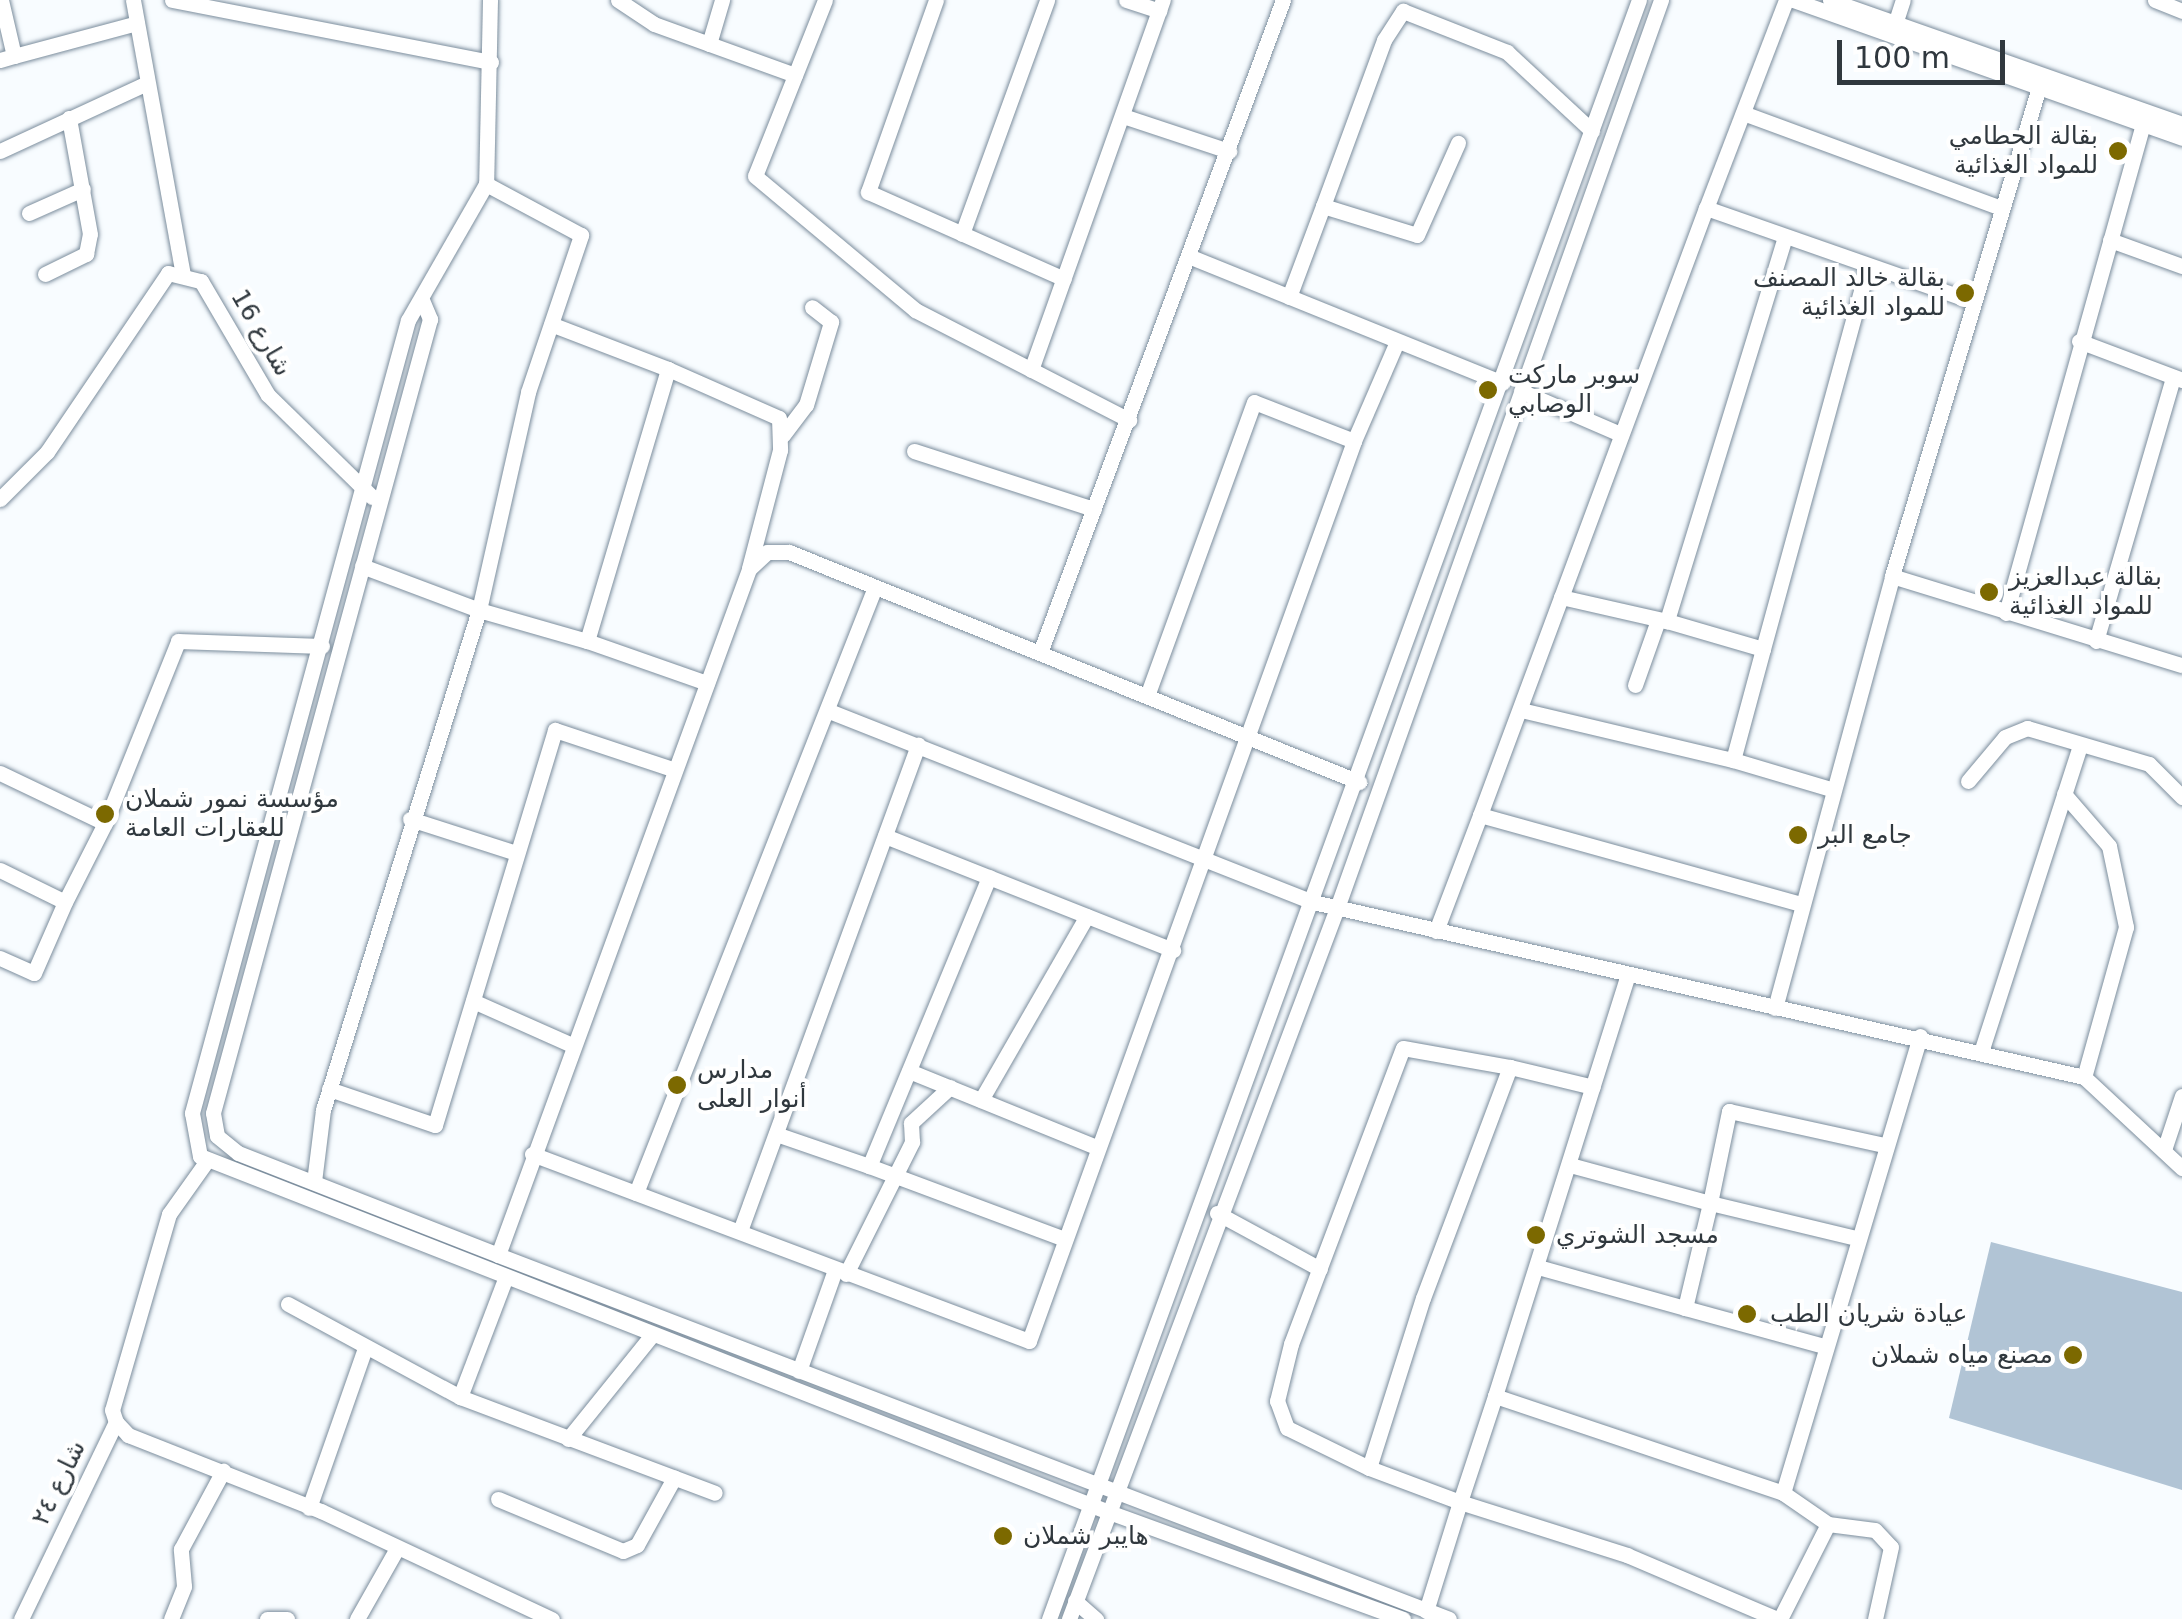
<!DOCTYPE html>
<html>
<head>
<meta charset="utf-8">
<style>
  body { margin:0 }
  #map { position:relative; width:2182px; height:1619px; overflow:hidden; background:#f8fcff; font-family:"DejaVu Sans",Vazirmatn,sans-serif }
  div>[style] { position:absolute }
  .building>* { inset:0; background:#b1c4d5 }
  .roads { filter:drop-shadow(0 0 2px #7b8d9d) drop-shadow(0 0 2px #7b8d9d) }
  .minor>* { height:15px; margin:-7.5px; padding:0 7.5px; transform-origin:7.5px; border-radius:7.5px; background:#fff }
  .dots>* { width:28px; height:28px; translate:-50% -50%; box-sizing:border-box; border:5px solid #fff; border-radius:50% }
  span { translate:-50% -50%; white-space:nowrap; text-align:center; line-height:1.15; -webkit-text-stroke:8px #fff; paint-order:stroke }
  .poi-label { font-size:25px; color:#30383e }
  .right { translate:-100% -50%; text-align:right }
  .left { translate:0 -50%; text-align:left }
  .street-label { font-size:25px; color:#30383e }
  .scale { position:absolute; left:1837px; top:40px; width:168px; height:45px; box-sizing:border-box; border:5px solid #30383e; border-top:0; padding-left:12px; font-size:30px; line-height:35px; white-space:nowrap; color:#30383e; -webkit-text-stroke:8px #fff; paint-order:stroke }
</style>
</head>
<body>
<div id="map">
  <div class="building">
    <div style="clip-path:polygon(1991px 1242px,2182px 1292px,2182px 1490px,1949px 1418px)"></div>
  </div>
  <div class="roads">
    <div class="minor">
      <div style="left:133px;top:0;width:279px;rotate:79.7deg"></div>
      <div style="left:172px;top:0;width:325px;rotate:11deg"></div>
      <div style="left:490px;top:0;width:184px;rotate:91.2deg"></div>
      <div style="left:486px;top:184px;width:157px;rotate:119.8deg"></div>
      <div style="left:408px;top:320px;width:822px;rotate:105.24deg"></div>
      <div style="left:192px;top:1113px;width:44px;rotate:79.5deg"></div>
      <div style="left:200px;top:1156px;width:976px;rotate:21.39deg"></div>
      <div style="left:1109px;top:1512px;width:313px;rotate:20deg"></div>
      <div style="left:618px;top:0;width:43px;rotate:33.7deg"></div>
      <div style="left:654px;top:24px;width:150px;rotate:19.9deg"></div>
      <div style="left:825px;top:0;width:189px;rotate:111.7deg"></div>
      <div style="left:755px;top:176px;width:209px;rotate:39.9deg"></div>
      <div style="left:915px;top:310px;width:241px;rotate:27.2deg"></div>
      <div style="left:936px;top:0;width:204px;rotate:109.5deg"></div>
      <div style="left:868px;top:192px;width:214px;rotate:23.9deg"></div>
      <div style="left:1126px;top:0;width:35px;rotate:18deg"></div>
      <div style="left:1786px;top:0;width:223px;rotate:111deg"></div>
      <div style="left:1706px;top:208px;width:282px;rotate:19.3deg"></div>
      <div style="left:1793px;top:0;width:413px;rotate:19.5deg"></div>
      <div style="left:1830px;top:0;width:373px;rotate:19.4deg"></div>
      <div style="left:2155px;top:0;width:29px;rotate:22deg"></div>
      <div style="left:1895px;top:24px;width:25px;rotate:-72deg"></div>
      <div style="left:709px;top:44px;width:46px;rotate:-73.5deg"></div>
      <div style="left:14px;top:56px;width:127px;rotate:-15deg"></div>
      <div style="left:0;top:60px;width:15px;rotate:-16deg"></div>
      <div style="left:14px;top:56px;width:57px;rotate:-103.1deg"></div>
      <div style="left:1743px;top:113px;width:275px;rotate:20.2deg"></div>
      <div style="left:1123px;top:116px;width:112px;rotate:18.3deg"></div>
      <div style="left:0;top:151px;width:162px;rotate:-24.8deg"></div>
      <div style="left:1323px;top:206px;width:177px;rotate:-69.8deg"></div>
      <div style="left:1384px;top:40px;width:35px;rotate:-57deg"></div>
      <div style="left:1403px;top:11px;width:112px;rotate:21.5deg"></div>
      <div style="left:1507px;top:52px;width:116px;rotate:42.9deg"></div>
      <div style="left:29px;top:213px;width:59px;rotate:-24deg"></div>
      <div style="left:962px;top:234px;width:249px;rotate:-70deg"></div>
      <div style="left:1784px;top:240px;width:399px;rotate:107.1deg"></div>
      <div style="left:1667px;top:621px;width:100px;rotate:16.3deg"></div>
      <div style="left:1763px;top:649px;width:395px;rotate:-74.7deg"></div>
      <div style="left:2110px;top:240px;width:77px;rotate:19.9deg"></div>
      <div style="left:1191px;top:257px;width:336px;rotate:22deg"></div>
      <div style="left:45px;top:274px;width:46px;rotate:-26deg"></div>
      <div style="left:86px;top:254px;width:20px;rotate:-79deg"></div>
      <div style="left:90px;top:234px;width:118px;rotate:-100.3deg"></div>
      <div style="left:1289px;top:297px;width:97px;rotate:-69.5deg"></div>
      <div style="left:1323px;top:206px;width:98px;rotate:17.1deg"></div>
      <div style="left:1417px;top:235px;width:101px;rotate:-66deg"></div>
      <div style="left:422px;top:300px;width:21px;rotate:67deg"></div>
      <div style="left:430px;top:319px;width:823px;rotate:105.29deg"></div>
      <div style="left:213px;top:1113px;width:23px;rotate:80deg"></div>
      <div style="left:217px;top:1136px;width:27px;rotate:39deg"></div>
      <div style="left:238px;top:1153px;width:279px;rotate:21.4deg"></div>
      <div style="left:498px;top:1255px;width:1018px;rotate:20.94deg"></div>
      <div style="left:2079px;top:341px;width:110px;rotate:20.7deg"></div>
      <div style="left:668px;top:369px;width:121px;rotate:23.8deg"></div>
      <div style="left:779px;top:418px;width:32px;rotate:88deg"></div>
      <div style="left:780px;top:450px;width:122px;rotate:104.7deg"></div>
      <div style="left:1031px;top:370px;width:393px;rotate:-70.4deg"></div>
      <div style="left:1521px;top:391px;width:106px;rotate:23.4deg"></div>
      <div style="left:783px;top:435px;width:38px;rotate:-53deg"></div>
      <div style="left:806px;top:405px;width:87px;rotate:-73.2deg"></div>
      <div style="left:831px;top:322px;width:24px;rotate:-142deg"></div>
      <div style="left:1354px;top:441px;width:106px;rotate:-66.6deg"></div>
      <div style="left:914px;top:451px;width:189px;rotate:17.9deg"></div>
      <div style="left:0;top:499px;width:66px;rotate:-45deg"></div>
      <div style="left:47px;top:452px;width:216px;rotate:-55.9deg"></div>
      <div style="left:168px;top:273px;width:34px;rotate:14deg"></div>
      <div style="left:201px;top:281px;width:132px;rotate:59.6deg"></div>
      <div style="left:268px;top:395px;width:146px;rotate:44.4deg"></div>
      <div style="left:362px;top:566px;width:125px;rotate:20.6deg"></div>
      <div style="left:479px;top:610px;width:223px;rotate:-77.3deg"></div>
      <div style="left:528px;top:392px;width:166px;rotate:-71.3deg"></div>
      <div style="left:581px;top:235px;width:108px;rotate:-151.8deg"></div>
      <div style="left:1892px;top:576px;width:303px;rotate:17.1deg"></div>
      <div style="left:1561px;top:597px;width:109px;rotate:12.8deg"></div>
      <div style="left:2006px;top:613px;width:508px;rotate:-74.35deg"></div>
      <div style="left:587px;top:641px;width:127px;rotate:19.3deg"></div>
      <div style="left:2096px;top:641px;width:275px;rotate:-73.7deg"></div>
      <div style="left:1763px;top:649px;width:115px;rotate:105.1deg"></div>
      <div style="left:1733px;top:760px;width:105px;rotate:16.5deg"></div>
      <div style="left:1041px;top:650px;width:694px;rotate:-69.58deg"></div>
      <div style="left:1635px;top:685px;width:69px;rotate:-70.5deg"></div>
      <div style="left:1521px;top:710px;width:218px;rotate:13.3deg"></div>
      <div style="left:829px;top:711px;width:520px;rotate:21.54deg"></div>
      <div style="left:1313px;top:902px;width:791px;rotate:12.79deg"></div>
      <div style="left:2084px;top:1077px;width:134px;rotate:42.9deg"></div>
      <div style="left:0;top:773px;width:116px;rotate:25.5deg"></div>
      <div style="left:105px;top:823px;width:196px;rotate:-68.1deg"></div>
      <div style="left:178px;top:641px;width:144px;rotate:2deg"></div>
      <div style="left:1968px;top:781px;width:57px;rotate:-49.9deg"></div>
      <div style="left:2005px;top:737px;width:24px;rotate:-22deg"></div>
      <div style="left:2027px;top:728px;width:127px;rotate:16.4deg"></div>
      <div style="left:2149px;top:764px;width:47px;rotate:45deg"></div>
      <div style="left:2064px;top:794px;width:69px;rotate:49.1deg"></div>
      <div style="left:2109px;top:846px;width:83px;rotate:78.1deg"></div>
      <div style="left:2126px;top:927px;width:156px;rotate:105.6deg"></div>
      <div style="left:1480px;top:815px;width:648px;rotate:-69.58deg"></div>
      <div style="left:410px;top:819px;width:111px;rotate:17.8deg"></div>
      <div style="left:885px;top:836px;width:310px;rotate:21.6deg"></div>
      <div style="left:0;top:870px;width:72px;rotate:26.2deg"></div>
      <div style="left:65px;top:902px;width:89px;rotate:-63.1deg"></div>
      <div style="left:989px;top:877px;width:313px;rotate:112.5deg"></div>
      <div style="left:869px;top:1166px;width:208px;rotate:20.5deg"></div>
      <div style="left:1436px;top:931px;width:124px;rotate:-69.2deg"></div>
      <div style="left:1480px;top:815px;width:333px;rotate:15.5deg"></div>
      <div style="left:0;top:958px;width:37px;rotate:24deg"></div>
      <div style="left:34px;top:973px;width:77px;rotate:-66.4deg"></div>
      <div style="left:473px;top:1001px;width:108px;rotate:24deg"></div>
      <div style="left:1775px;top:1008px;width:448px;rotate:-74.8deg"></div>
      <div style="left:1892px;top:576px;width:511px;rotate:-73.27deg"></div>
      <div style="left:1982px;top:1049px;width:318px;rotate:-72.1deg"></div>
      <div style="left:909px;top:1071px;width:202px;rotate:22.1deg"></div>
      <div style="left:329px;top:1089px;width:112px;rotate:18.8deg"></div>
      <div style="left:435px;top:1125px;width:413px;rotate:-73.1deg"></div>
      <div style="left:555px;top:730px;width:126px;rotate:18.4deg"></div>
      <div style="left:981px;top:1100px;width:212px;rotate:-60.1deg"></div>
      <div style="left:776px;top:1134px;width:98px;rotate:19deg"></div>
      <div style="left:2164px;top:1150px;width:57px;rotate:-71.6deg"></div>
      <div style="left:532px;top:1154px;width:531px;rotate:20.62deg"></div>
      <div style="left:1029px;top:1341px;width:957px;rotate:-70.14deg"></div>
      <div style="left:1354px;top:441px;width:107px;rotate:-158.7deg"></div>
      <div style="left:1254px;top:402px;width:311px;rotate:110deg"></div>
      <div style="left:206px;top:1162px;width:64px;rotate:125.4deg"></div>
      <div style="left:169px;top:1214px;width:204px;rotate:106.2deg"></div>
      <div style="left:112px;top:1410px;width:13px;rotate:72deg"></div>
      <div style="left:116px;top:1422px;width:18px;rotate:47deg"></div>
      <div style="left:128px;top:1435px;width:207px;rotate:21.5deg"></div>
      <div style="left:321px;top:1511px;width:255px;rotate:25.1deg"></div>
      <div style="left:314px;top:1182px;width:73px;rotate:-82.9deg"></div>
      <div style="left:323px;top:1110px;width:524px;rotate:-72.67deg"></div>
      <div style="left:479px;top:610px;width:112px;rotate:16deg"></div>
      <div style="left:587px;top:641px;width:284px;rotate:-73.4deg"></div>
      <div style="left:668px;top:369px;width:125px;rotate:-159deg"></div>
      <div style="left:636px;top:1193px;width:651px;rotate:-68.48deg"></div>
      <div style="left:1217px;top:1213px;width:117px;rotate:28.5deg"></div>
      <div style="left:740px;top:1231px;width:518px;rotate:-69.88deg"></div>
      <div style="left:1856px;top:1238px;width:150px;rotate:-166.5deg"></div>
      <div style="left:1710px;top:1203px;width:94px;rotate:-78.3deg"></div>
      <div style="left:1729px;top:1111px;width:158px;rotate:12.4deg"></div>
      <div style="left:498px;top:1255px;width:730px;rotate:-69.9deg"></div>
      <div style="left:749px;top:569px;width:25px;rotate:-43deg"></div>
      <div style="left:767px;top:552px;width:22px"></div>
      <div style="left:789px;top:552px;width:615px;rotate:21.97deg"></div>
      <div style="left:1538px;top:1267px;width:153px;rotate:15.6deg"></div>
      <div style="left:1685px;top:1308px;width:108px;rotate:-76.6deg"></div>
      <div style="left:1710px;top:1203px;width:145px;rotate:-164.8deg"></div>
      <div style="left:846px;top:1274px;width:148px;rotate:-63.4deg"></div>
      <div style="left:912px;top:1142px;width:19px;rotate:-93deg"></div>
      <div style="left:911px;top:1123px;width:53px;rotate:-42.7deg"></div>
      <div style="left:288px;top:1304px;width:196px;rotate:28.4deg"></div>
      <div style="left:460px;top:1397px;width:272px;rotate:20.6deg"></div>
      <div style="left:1685px;top:1308px;width:144px;rotate:15.3deg"></div>
      <div style="left:799px;top:1371px;width:107px;rotate:-70.4deg"></div>
      <div style="left:1495px;top:1396px;width:442px;rotate:-72.5deg"></div>
      <div style="left:460px;top:1397px;width:126px;rotate:-69.1deg"></div>
      <div style="left:568px;top:1439px;width:134px;rotate:-51.1deg"></div>
      <div style="left:1369px;top:1468px;width:91px;rotate:-154deg"></div>
      <div style="left:1287px;top:1428px;width:29px;rotate:-110deg"></div>
      <div style="left:1277px;top:1401px;width:59px;rotate:-76.2deg"></div>
      <div style="left:1291px;top:1344px;width:316px;rotate:-69.3deg"></div>
      <div style="left:1403px;top:1048px;width:109px;rotate:10.1deg"></div>
      <div style="left:498px;top:1499px;width:135px;rotate:22.6deg"></div>
      <div style="left:623px;top:1551px;width:15px;rotate:-23deg"></div>
      <div style="left:637px;top:1545px;width:77px;rotate:-61.1deg"></div>
      <div style="left:309px;top:1508px;width:170px;rotate:-70.7deg"></div>
      <div style="left:1828px;top:1524px;width:47px;rotate:7.3deg"></div>
      <div style="left:1875px;top:1530px;width:23px;rotate:47deg"></div>
      <div style="left:1891px;top:1547px;width:74px;rotate:102.5deg"></div>
      <div style="left:1075px;top:1601px;width:28px;rotate:41deg"></div>
      <div style="left:1426px;top:1611px;width:114px;rotate:-72.7deg"></div>
      <div style="left:1460px;top:1502px;width:97px;rotate:-159.5deg"></div>
      <div style="left:1369px;top:1468px;width:178px;rotate:-72.4deg"></div>
      <div style="left:1423px;top:1298px;width:247px;rotate:-69.4deg"></div>
      <div style="left:1510px;top:1067px;width:85px;rotate:13.5deg"></div>
      <div style="left:21px;top:1619px;width:219px;rotate:-64.3deg"></div>
      <div style="left:171px;top:1619px;width:35px;rotate:-68deg"></div>
      <div style="left:184px;top:1586px;width:37px;rotate:-95deg"></div>
      <div style="left:181px;top:1549px;width:89px;rotate:-61.7deg"></div>
      <div style="left:267px;top:1619px;width:20px"></div>
      <div style="left:357px;top:1619px;width:79px;rotate:-60.5deg"></div>
      <div style="left:1049px;top:1619px;width:1723px;rotate:-69.98deg"></div>
      <div style="left:1069px;top:1619px;width:760px;rotate:-69.35deg"></div>
      <div style="left:1337px;top:908px;width:964px;rotate:-70.36deg"></div>
      <div style="left:1777px;top:1619px;width:163px;rotate:-156.9deg"></div>
      <div style="left:1627px;top:1555px;width:175px;rotate:-162.4deg"></div>
      <div style="left:1460px;top:1502px;width:112px;rotate:-71.7deg"></div>
      <div style="left:1495px;top:1396px;width:304px;rotate:18.6deg"></div>
      <div style="left:1780px;top:1619px;width:106px;rotate:-63.2deg"></div>
      <div style="left:1828px;top:1524px;width:55px;rotate:-145.4deg"></div>
      <div style="left:1783px;top:1493px;width:477px;rotate:-73.3deg"></div>
    </div>
  </div>
  <div class="dots">
    <div style="left:2118px;top:151px;background:#7c6900"></div>
    <div style="left:1965px;top:293px;background:#7c6900"></div>
    <div style="left:1488px;top:390px;background:#7c6900"></div>
    <div style="left:1989px;top:592px;background:#7c6900"></div>
    <div style="left:105px;top:814px;background:#7c6900"></div>
    <div style="left:1798px;top:835px;background:#7c6900"></div>
    <div style="left:677px;top:1085px;background:#7c6900"></div>
    <div style="left:1536px;top:1235px;background:#7c6900"></div>
    <div style="left:1747px;top:1314px;background:#7c6900"></div>
    <div style="left:2073px;top:1355px;background:#7c6900"></div>
    <div style="left:1003px;top:1536px;background:#7c6900"></div>
  </div>
  <div class="poi-label">
    <span class="right" style="left:2098px;top:151px">بقالة الحطامي<br>للمواد الغذائية</span>
    <span class="right" style="left:1945px;top:293px">بقالة خالد المصنف<br>للمواد الغذائية</span>
    <span class="left" style="left:1508px;top:390px">سوبر ماركت<br>الوصابي</span>
    <span class="left" style="left:2009px;top:592px">بقالة عبدالعزيز<br>للمواد الغذائية</span>
    <span class="left" style="left:125px;top:814px">مؤسسة نمور شملان<br>للعقارات العامة</span>
    <span class="left" style="left:1818px;top:835px">جامع البر</span>
    <span class="left" style="left:697px;top:1085px">مدارس<br>أنوار العلى</span>
    <span class="left" style="left:1556px;top:1235px">مسجد الشوتري</span>
    <span class="left" style="left:1770px;top:1314px">عيادة شريان الطب</span>
    <span class="right" style="left:2053px;top:1355px">مصنع مياه شملان</span>
    <span class="left" style="left:1023px;top:1536px">هايبر شملان</span>
  </div>
  <div class="street-label">
    <span style="left:261px;top:333px;rotate:60deg">شارع 16</span>
    <span style="left:59px;top:1483px;rotate:-64deg">شارع ٢٤</span>
  </div>
  <div class="scale">100 m</div>
</div>
</body>
</html>
